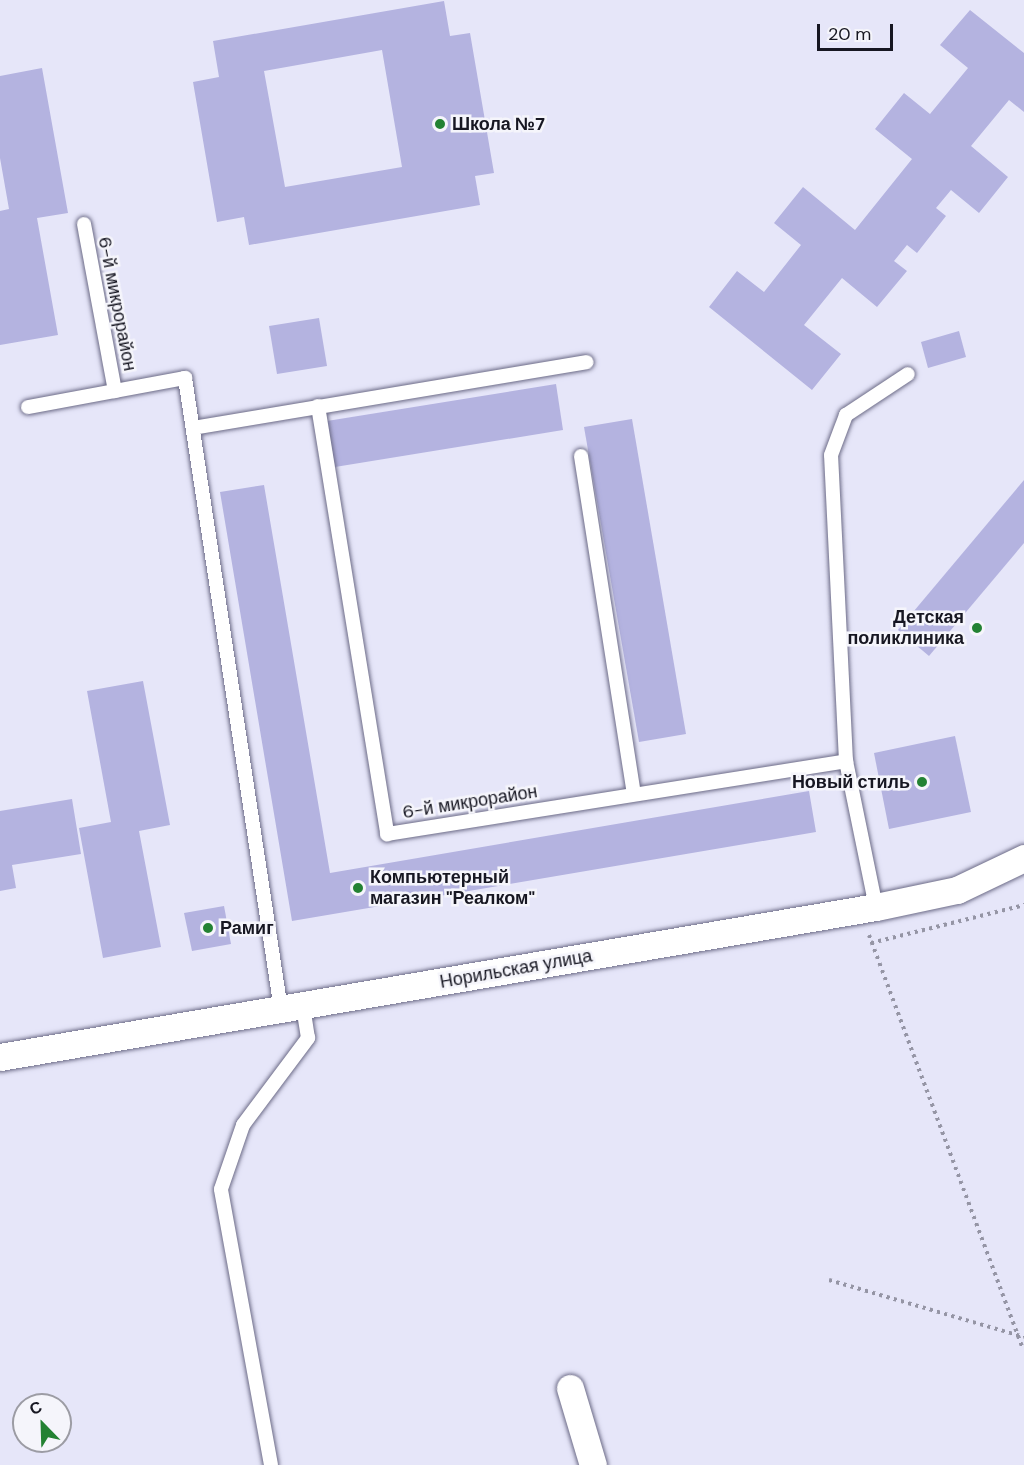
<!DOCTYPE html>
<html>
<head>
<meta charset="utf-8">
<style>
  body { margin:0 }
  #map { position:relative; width:1024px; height:1465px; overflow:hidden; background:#e6e6f9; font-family:"DM Sans",sans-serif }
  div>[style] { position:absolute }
  .building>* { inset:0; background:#b4b3e0 }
  .path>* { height:4px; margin-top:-2px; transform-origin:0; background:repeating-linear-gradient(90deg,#9595a5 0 3px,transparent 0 7.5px) }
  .roads { filter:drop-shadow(0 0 2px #6c6b87) drop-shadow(0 0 2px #6c6b87) }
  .service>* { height:14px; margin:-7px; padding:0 7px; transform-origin:7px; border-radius:7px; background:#fff }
  .minor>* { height:27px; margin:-13.5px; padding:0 13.5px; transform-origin:13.5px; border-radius:13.5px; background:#fff }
  .dots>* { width:16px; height:16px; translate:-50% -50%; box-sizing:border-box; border:3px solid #f5f5fb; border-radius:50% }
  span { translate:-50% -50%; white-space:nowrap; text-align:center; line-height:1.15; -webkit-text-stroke:5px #f5f5fb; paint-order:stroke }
  .poi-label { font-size:18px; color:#171722; font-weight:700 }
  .left { translate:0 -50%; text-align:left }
  .right { translate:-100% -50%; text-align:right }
  .street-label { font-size:18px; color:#171722 }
  .north { position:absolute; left:12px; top:1393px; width:60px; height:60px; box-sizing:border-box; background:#f5f5fb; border:2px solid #9c9ca4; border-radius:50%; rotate:337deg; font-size:16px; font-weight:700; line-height:24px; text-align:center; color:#171722 }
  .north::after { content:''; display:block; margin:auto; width:21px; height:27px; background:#238233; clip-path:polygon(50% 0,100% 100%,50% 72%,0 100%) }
  .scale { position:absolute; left:817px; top:24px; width:76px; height:27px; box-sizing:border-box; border:3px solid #171722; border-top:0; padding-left:8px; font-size:18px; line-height:21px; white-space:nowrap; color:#171722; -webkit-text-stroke:4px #f5f5fb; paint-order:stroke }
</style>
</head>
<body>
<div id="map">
  <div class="building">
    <div style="clip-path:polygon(evenodd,444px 1px,450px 36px,470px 33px,494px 173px,475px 176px,480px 205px,249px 245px,244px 217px,217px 222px,193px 82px,219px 77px,213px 41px,444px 1px,382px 50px,402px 167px,285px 187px,264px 71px,382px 50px)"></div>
    <div style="clip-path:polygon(970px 10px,1024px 53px,1024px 112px,1009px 100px,971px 146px,1008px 177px,979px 213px,951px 190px,936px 208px,946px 216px,917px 253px,907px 245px,894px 261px,907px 271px,877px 307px,842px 278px,804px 325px,841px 354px,812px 390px,709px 307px,737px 271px,764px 292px,801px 245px,774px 223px,803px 187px,855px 230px,912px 159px,875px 129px,904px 93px,930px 114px,968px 68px,940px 45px)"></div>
    <div style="clip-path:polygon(42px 68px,68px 213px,37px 218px,58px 335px,0 345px,0 211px,9px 209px,0 158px,0 76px)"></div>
    <div style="clip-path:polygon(319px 318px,327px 366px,277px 374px,269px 326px)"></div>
    <div style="clip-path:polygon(959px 331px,966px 357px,928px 368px,921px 342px)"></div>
    <div style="clip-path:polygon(556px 384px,563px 430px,335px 467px,327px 421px)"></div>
    <div style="clip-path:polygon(632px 419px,686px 734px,639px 742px,584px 427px)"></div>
    <div style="clip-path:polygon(1024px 480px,1024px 543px,929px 656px,898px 630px)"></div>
    <div style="clip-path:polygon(264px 485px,330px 873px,809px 791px,816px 832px,292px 921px,220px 492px)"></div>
    <div style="clip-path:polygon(143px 681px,170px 825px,139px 831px,161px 947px,103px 958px,79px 828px,111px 822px,87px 691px)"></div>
    <div style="clip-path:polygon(955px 736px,971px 812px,889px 829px,874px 753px)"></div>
    <div style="clip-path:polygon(72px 799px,81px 854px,12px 865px,16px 888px,0 891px,0 811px)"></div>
    <div style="clip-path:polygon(224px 906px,231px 944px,192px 951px,184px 913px)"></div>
  </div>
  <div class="path">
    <div style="left:869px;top:935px;width:439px;rotate:69.6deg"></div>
    <div style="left:871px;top:943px;width:158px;rotate:-13.9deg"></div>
    <div style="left:829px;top:1280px;width:203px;rotate:16.3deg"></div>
  </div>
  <div class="roads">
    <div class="service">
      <div style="left:84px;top:224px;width:170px;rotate:79.5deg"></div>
      <div style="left:318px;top:406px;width:434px;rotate:80.8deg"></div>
      <div style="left:387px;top:834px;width:465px;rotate:-9deg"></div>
      <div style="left:846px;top:761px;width:149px;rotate:78.4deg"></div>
      <div style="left:28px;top:407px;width:160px;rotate:-10.5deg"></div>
      <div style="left:185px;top:378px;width:639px;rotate:81.36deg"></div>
      <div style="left:193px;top:428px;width:399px;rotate:-9.5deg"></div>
      <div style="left:581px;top:456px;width:342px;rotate:81.1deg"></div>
      <div style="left:846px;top:761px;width:306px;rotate:-92.8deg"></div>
      <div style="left:831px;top:455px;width:43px;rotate:-69.4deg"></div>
      <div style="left:846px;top:415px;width:74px;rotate:-33.5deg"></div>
      <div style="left:271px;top:1465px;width:280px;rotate:-100.3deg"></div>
      <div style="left:221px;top:1189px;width:68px;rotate:-71deg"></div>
      <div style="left:243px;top:1125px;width:109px;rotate:-53.2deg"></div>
      <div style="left:308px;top:1038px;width:32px;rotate:-99deg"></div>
    </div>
    <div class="minor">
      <div style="left:0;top:1057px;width:889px;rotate:-9.72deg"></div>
      <div style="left:876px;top:907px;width:83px;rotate:-11.9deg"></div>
      <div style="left:957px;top:890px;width:74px;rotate:-25.5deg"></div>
      <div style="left:570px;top:1388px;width:80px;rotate:73.4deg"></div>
    </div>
  </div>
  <div class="dots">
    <div style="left:440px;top:124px;background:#238233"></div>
    <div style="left:977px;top:628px;background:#238233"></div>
    <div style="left:922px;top:782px;background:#238233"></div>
    <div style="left:358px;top:888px;background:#238233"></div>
    <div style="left:208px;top:928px;background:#238233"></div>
  </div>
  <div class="poi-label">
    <span class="left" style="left:452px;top:124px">Школа №7</span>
    <span class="right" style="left:964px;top:628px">Детская<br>поликлиника</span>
    <span class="right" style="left:910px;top:782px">Новый стиль</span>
    <span class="left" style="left:370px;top:888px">Компьютерный<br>магазин "Реалком"</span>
    <span class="left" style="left:220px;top:928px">Рамиг</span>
  </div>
  <div class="street-label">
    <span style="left:117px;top:304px;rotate:79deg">6-й микрорайон</span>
    <span style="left:470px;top:802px;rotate:-9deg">6-й микрорайон</span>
    <span style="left:516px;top:969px;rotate:-10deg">Норильская улица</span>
  </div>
  <div class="north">С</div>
  <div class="scale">20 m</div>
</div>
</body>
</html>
